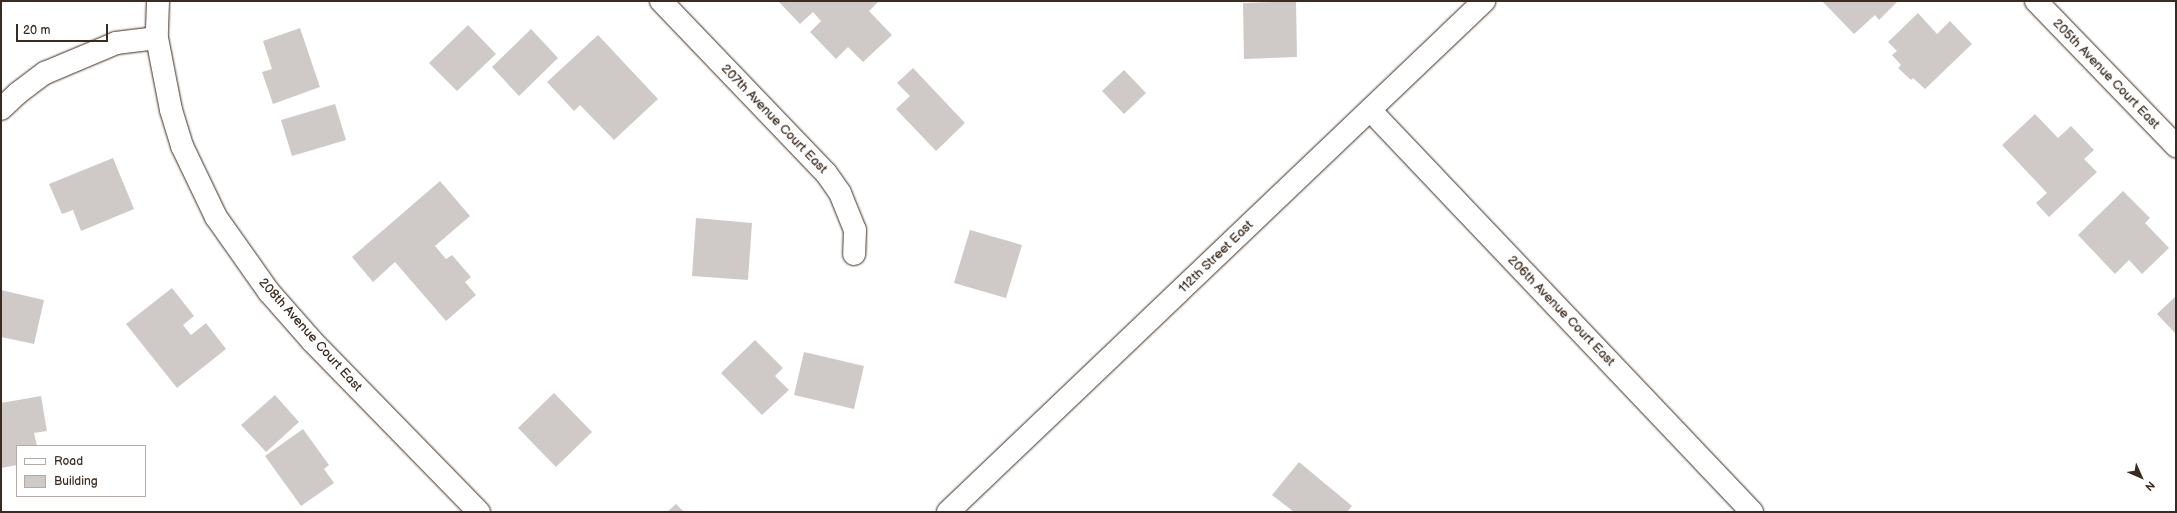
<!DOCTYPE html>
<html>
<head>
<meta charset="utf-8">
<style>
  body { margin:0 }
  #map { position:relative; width:2177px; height:513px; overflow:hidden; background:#fff; font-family:"Balsamiq Sans",sans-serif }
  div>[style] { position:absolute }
  .building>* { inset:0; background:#cfcac7 }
  .roads { filter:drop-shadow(0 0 1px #3b2a1e) drop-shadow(0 0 1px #3b2a1e) }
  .minor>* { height:22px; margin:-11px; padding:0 11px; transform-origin:11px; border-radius:11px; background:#fff }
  span { translate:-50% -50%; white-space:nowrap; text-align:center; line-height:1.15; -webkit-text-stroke:3px #fff; paint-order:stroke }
  .street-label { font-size:13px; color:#3b2a1e }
  .frame { position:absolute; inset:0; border:2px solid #3b2a1e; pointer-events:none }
  .legend { position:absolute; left:16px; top:445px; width:130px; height:52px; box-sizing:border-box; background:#fff; border:1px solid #b1aaa5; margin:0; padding:5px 7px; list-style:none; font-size:12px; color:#3b2a1e }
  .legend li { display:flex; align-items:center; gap:8px; height:20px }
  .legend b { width:20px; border:1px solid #b1aaa5 }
  .north { position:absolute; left:2121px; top:457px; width:40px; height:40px; -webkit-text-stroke:3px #fff; paint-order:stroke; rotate:135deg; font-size:11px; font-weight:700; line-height:16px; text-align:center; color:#3b2a1e }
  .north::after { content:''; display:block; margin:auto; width:14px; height:18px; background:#3b2a1e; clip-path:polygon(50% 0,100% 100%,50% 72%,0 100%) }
  .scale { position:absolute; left:16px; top:24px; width:92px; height:18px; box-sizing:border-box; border:2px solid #3b2a1e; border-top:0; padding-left:5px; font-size:12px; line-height:14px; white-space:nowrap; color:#3b2a1e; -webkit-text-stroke:3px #fff; paint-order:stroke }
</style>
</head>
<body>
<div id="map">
  <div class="building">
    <div style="clip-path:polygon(778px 1px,879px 1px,869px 11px,892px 35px,863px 62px,848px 47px,836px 59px,810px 32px,821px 21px,813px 12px,800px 24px)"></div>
    <div style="clip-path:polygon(1296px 1px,1297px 57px,1244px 59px,1243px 3px)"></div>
    <div style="clip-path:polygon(1822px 1px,1898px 1px,1879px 20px,1875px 15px,1854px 34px)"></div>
    <div style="clip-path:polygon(1918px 13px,1937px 34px,1950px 21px,1972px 44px,1925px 89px,1913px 78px,1911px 80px,1898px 68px,1901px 65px,1892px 55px,1897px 51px,1888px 42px)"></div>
    <div style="clip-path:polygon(468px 25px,496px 54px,457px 91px,429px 63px)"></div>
    <div style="clip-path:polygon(300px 28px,320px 87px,273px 104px,262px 72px,272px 69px,263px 41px)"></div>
    <div style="clip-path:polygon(531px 29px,558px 58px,519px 96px,492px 67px)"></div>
    <div style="clip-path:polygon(598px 35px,658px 99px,614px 140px,580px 105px,574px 111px,547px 82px)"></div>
    <div style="clip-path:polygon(913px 68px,965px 123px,936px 151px,896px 109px,910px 96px,897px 83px)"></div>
    <div style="clip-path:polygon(1124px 70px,1146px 93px,1124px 114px,1102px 91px)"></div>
    <div style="clip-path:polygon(335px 104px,346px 140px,292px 156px,281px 120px)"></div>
    <div style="clip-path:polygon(2035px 114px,2058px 138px,2071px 126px,2094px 150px,2084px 159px,2097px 172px,2049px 217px,2036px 203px,2047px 193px,2002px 145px)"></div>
    <div style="clip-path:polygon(113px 158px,134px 209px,81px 231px,73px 210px,62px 214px,49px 184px)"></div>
    <div style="clip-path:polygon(440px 181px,470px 216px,435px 246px,446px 259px,452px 255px,471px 277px,465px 282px,476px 295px,446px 321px,395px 262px,373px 282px,352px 257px)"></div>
    <div style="clip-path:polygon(2123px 191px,2150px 218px,2145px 223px,2169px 248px,2142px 274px,2129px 260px,2115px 274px,2078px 235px)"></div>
    <div style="clip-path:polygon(696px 218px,752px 223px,748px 280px,692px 276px)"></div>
    <div style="clip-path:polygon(970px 230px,1022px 245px,1006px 298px,954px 283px)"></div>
    <div style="clip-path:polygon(172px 288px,194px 316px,183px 325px,191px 335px,206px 323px,226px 349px,177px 388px,126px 324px)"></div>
    <div style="clip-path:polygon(1px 290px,44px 300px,34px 344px,1px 337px)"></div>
    <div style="clip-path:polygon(2176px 296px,2176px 334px,2157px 314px)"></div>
    <div style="clip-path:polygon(755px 340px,783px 368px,775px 376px,789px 390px,762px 415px,721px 373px)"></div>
    <div style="clip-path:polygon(804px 352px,864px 366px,854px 409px,794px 395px)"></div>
    <div style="clip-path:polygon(554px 393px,592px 432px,556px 467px,518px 428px)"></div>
    <div style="clip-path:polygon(275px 395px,299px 422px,266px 452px,241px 425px)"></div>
    <div style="clip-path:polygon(41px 396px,47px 431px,34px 433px,37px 446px,17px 446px,17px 465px,1px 468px,1px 403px)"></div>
    <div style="clip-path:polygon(303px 429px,329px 465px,324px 469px,334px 483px,301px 506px,265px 456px)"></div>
    <div style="clip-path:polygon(1299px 462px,1352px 506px,1347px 512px,1294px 512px,1272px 495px)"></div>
    <div style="clip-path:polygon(676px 504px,684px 512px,667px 512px)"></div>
  </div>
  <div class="roads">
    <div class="minor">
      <div style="left:158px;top:1px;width:37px;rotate:92deg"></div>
      <div style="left:157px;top:38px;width:73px;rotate:79deg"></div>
      <div style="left:171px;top:110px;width:38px;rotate:73deg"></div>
      <div style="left:182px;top:146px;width:79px;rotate:64.4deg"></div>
      <div style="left:216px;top:217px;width:92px;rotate:54.8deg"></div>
      <div style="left:269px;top:292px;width:65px;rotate:48.7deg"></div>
      <div style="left:312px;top:341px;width:239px;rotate:45.7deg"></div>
      <div style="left:661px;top:1px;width:238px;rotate:46.2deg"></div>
      <div style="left:826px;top:173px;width:24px;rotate:55deg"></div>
      <div style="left:840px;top:193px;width:40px;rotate:68deg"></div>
      <div style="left:855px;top:230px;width:24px;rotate:92deg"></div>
      <div style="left:2036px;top:1px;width:202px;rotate:46deg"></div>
      <div style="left:1px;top:109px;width:23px;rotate:-43deg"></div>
      <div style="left:18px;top:93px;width:34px;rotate:-37deg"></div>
      <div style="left:45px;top:73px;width:77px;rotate:-22.9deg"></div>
      <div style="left:116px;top:43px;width:41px;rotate:-7deg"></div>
      <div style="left:1370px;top:110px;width:555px;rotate:46.46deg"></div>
      <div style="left:948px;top:512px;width:741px;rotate:-43.63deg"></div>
    </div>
  </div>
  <div class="street-label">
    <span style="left:2106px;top:74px;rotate:46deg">205th Avenue Court East</span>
    <span style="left:774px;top:119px;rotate:46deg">207th Avenue Court East</span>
    <span style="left:1216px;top:257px;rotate:-44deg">112th Street East</span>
    <span style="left:1561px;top:311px;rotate:46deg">206th Avenue Court East</span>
    <span style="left:310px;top:335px;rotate:48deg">208th Avenue Court East</span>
  </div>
  <div class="frame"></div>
  <ul class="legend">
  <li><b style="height:5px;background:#fff"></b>Road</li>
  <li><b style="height:11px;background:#cfcac7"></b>Building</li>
  </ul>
  <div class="north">N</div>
  <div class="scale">20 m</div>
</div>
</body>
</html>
